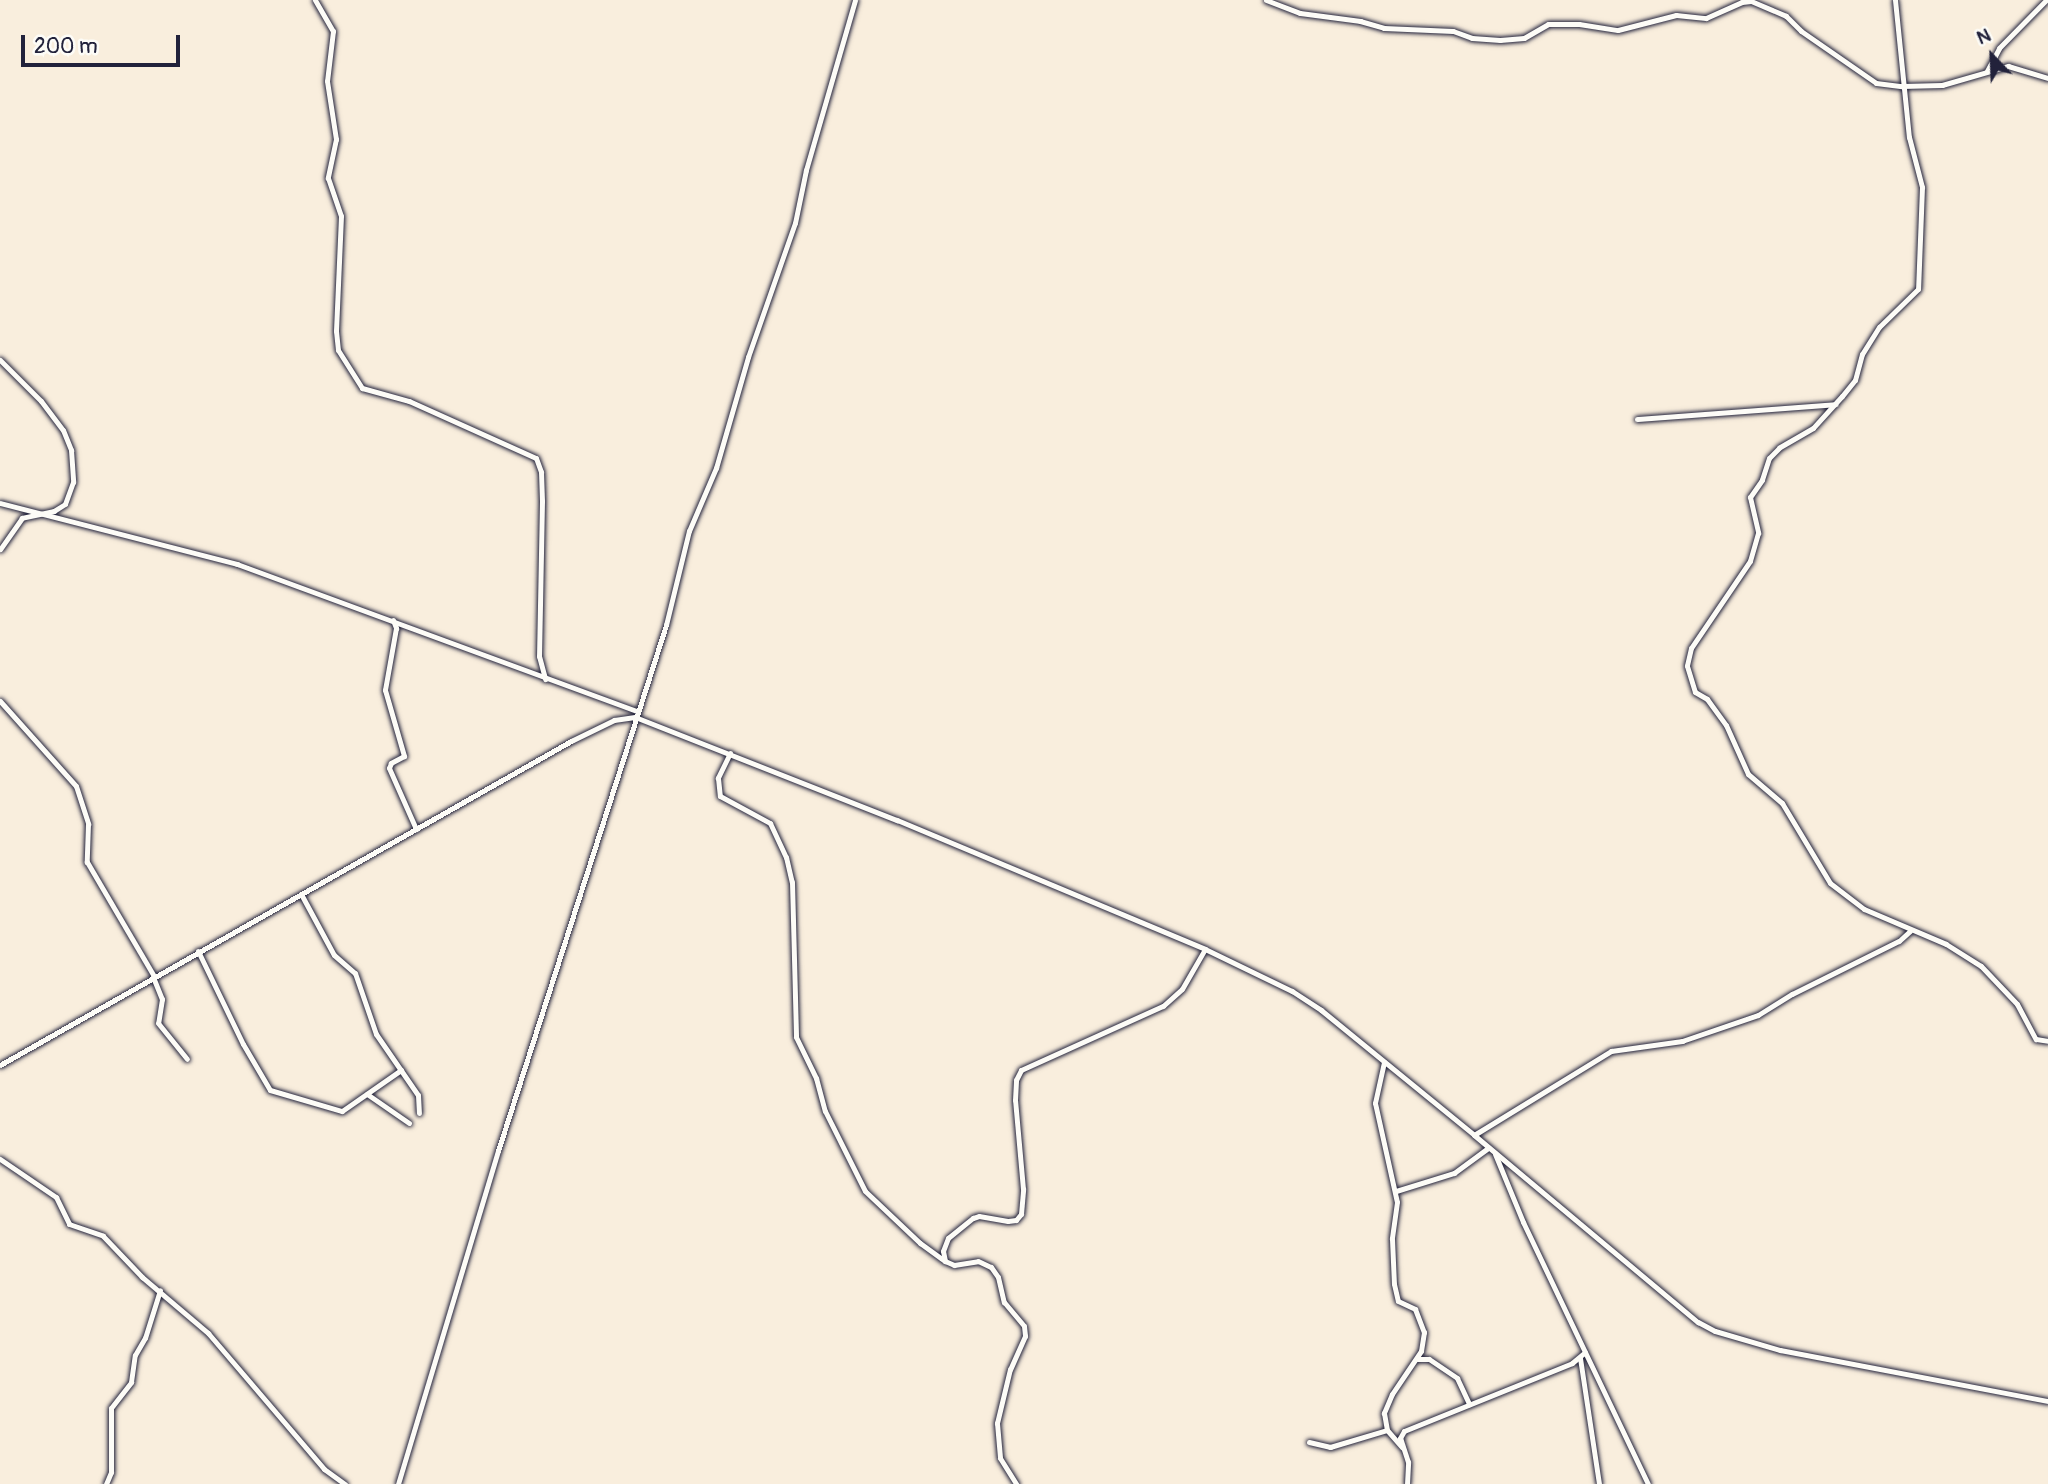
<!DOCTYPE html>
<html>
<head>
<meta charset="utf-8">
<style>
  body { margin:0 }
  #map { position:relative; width:2048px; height:1484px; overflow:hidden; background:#f9eedd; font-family:Pangolin,sans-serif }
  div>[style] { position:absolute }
  .roads { filter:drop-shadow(0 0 2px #22223b) drop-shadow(0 0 2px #22223b) }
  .minor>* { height:5px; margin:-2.5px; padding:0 2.5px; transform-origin:2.5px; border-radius:2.5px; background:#fdfcf7 }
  span { translate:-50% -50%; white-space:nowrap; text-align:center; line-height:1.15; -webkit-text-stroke:6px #fdfcf7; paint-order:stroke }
  .north { position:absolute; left:1957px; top:21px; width:70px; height:70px; -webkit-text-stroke:5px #fdfcf7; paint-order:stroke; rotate:337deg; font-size:19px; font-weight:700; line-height:28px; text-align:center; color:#22223b }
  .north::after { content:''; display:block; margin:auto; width:24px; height:32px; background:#22223b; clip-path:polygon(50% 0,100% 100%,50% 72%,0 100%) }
  .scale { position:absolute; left:21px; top:35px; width:159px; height:32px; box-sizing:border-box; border:4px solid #22223b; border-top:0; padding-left:9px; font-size:21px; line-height:24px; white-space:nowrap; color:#22223b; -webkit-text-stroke:5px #fdfcf7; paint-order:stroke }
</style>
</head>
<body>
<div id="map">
  <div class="roads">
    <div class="minor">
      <div style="left:315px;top:0;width:36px;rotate:60deg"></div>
      <div style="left:333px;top:31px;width:50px;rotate:96.8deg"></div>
      <div style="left:327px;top:81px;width:59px;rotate:81.2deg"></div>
      <div style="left:336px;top:139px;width:40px;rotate:102deg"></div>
      <div style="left:328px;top:178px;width:40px;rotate:71.1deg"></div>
      <div style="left:341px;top:216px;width:115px;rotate:92.5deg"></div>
      <div style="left:336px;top:331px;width:19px;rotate:84deg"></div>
      <div style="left:338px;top:350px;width:45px;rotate:57.7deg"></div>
      <div style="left:362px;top:388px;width:49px;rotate:15.5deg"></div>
      <div style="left:409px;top:401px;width:139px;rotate:24.2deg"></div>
      <div style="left:536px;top:458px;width:15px;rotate:70deg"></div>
      <div style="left:541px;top:472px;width:29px;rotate:88deg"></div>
      <div style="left:542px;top:501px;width:155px;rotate:91.1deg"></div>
      <div style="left:539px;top:656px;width:24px;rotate:75deg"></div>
      <div style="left:1266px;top:0;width:36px;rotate:21deg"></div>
      <div style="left:1300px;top:13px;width:61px;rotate:7.6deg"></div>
      <div style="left:1360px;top:21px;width:25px;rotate:16deg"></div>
      <div style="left:1384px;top:28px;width:69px;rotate:2.5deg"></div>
      <div style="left:1453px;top:31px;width:20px;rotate:20deg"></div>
      <div style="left:1472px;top:38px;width:28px;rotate:4deg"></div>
      <div style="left:1500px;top:40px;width:24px;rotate:-5deg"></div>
      <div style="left:1524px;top:38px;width:28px;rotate:-30deg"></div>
      <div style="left:1548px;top:24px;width:31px"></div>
      <div style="left:1579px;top:24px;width:39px;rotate:9deg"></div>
      <div style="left:1618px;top:30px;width:60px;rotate:-14.5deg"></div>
      <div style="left:1676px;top:15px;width:30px;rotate:6deg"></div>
      <div style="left:1706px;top:18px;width:39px;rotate:-24deg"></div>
      <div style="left:1742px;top:2px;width:9px;rotate:-6deg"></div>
      <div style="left:1751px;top:1px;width:38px;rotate:23deg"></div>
      <div style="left:1786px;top:16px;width:21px;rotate:45deg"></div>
      <div style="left:1801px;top:31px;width:91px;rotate:34.7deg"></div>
      <div style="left:1876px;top:83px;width:26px;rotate:7deg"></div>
      <div style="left:1902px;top:86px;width:40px;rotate:-1.4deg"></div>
      <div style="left:1942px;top:85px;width:69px;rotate:-16.1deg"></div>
      <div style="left:2008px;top:66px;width:42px;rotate:16.7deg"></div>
      <div style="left:1895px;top:0;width:138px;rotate:84.2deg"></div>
      <div style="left:1909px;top:137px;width:52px;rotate:75.4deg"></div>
      <div style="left:1922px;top:187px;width:102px;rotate:92.2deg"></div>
      <div style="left:1918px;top:289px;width:54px;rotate:135.7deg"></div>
      <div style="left:1879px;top:327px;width:32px;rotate:122deg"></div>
      <div style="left:1862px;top:354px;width:27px;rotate:105deg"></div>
      <div style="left:1855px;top:380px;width:21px;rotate:129deg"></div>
      <div style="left:1842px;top:396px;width:43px;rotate:132.2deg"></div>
      <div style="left:1813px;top:428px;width:39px;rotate:150deg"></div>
      <div style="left:1779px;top:448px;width:14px;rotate:135deg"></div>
      <div style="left:1769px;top:458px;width:23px;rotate:108deg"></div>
      <div style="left:1762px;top:480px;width:21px;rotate:125deg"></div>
      <div style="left:1750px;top:497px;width:37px;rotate:77deg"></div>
      <div style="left:1758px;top:533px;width:29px;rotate:106deg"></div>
      <div style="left:1750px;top:561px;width:105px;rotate:124.1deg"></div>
      <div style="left:1691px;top:648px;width:18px;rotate:103deg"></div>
      <div style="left:1687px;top:666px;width:27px;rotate:73deg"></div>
      <div style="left:1695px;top:692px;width:14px;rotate:30deg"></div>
      <div style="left:1707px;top:699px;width:32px;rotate:54deg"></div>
      <div style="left:1726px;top:725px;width:54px;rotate:65.8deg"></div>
      <div style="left:1748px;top:774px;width:45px;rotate:40.5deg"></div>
      <div style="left:1782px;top:803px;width:93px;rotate:59deg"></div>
      <div style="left:1830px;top:883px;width:43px;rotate:37.4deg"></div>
      <div style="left:1864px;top:909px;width:89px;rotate:23.1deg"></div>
      <div style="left:1946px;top:944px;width:41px;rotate:32.2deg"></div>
      <div style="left:1981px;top:966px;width:52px;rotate:46.5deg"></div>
      <div style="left:2017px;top:1004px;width:40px;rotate:62deg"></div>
      <div style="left:2036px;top:1039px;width:12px;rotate:9deg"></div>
      <div style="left:1987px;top:71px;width:26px;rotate:-62deg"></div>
      <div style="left:1999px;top:48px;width:67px;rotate:-45.6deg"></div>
      <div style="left:0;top:360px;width:58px;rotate:45deg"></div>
      <div style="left:41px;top:401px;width:36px;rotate:53deg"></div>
      <div style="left:63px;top:430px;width:22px;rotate:68deg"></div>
      <div style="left:71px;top:450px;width:32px;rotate:86deg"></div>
      <div style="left:73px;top:482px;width:23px;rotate:110deg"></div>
      <div style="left:65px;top:504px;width:13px;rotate:148deg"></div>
      <div style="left:54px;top:511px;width:33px;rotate:168deg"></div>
      <div style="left:22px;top:518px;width:38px;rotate:125deg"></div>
      <div style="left:1637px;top:419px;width:199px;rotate:-4.3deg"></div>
      <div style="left:0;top:503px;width:245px;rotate:14.4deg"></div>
      <div style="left:237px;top:564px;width:425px;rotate:20.2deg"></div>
      <div style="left:393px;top:620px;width:9px;rotate:69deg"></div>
      <div style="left:396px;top:628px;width:63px;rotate:100.1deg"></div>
      <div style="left:385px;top:690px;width:69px;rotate:73.9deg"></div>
      <div style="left:404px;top:756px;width:15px;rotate:152deg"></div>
      <div style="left:391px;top:763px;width:5px;rotate:112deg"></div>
      <div style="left:389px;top:768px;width:67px;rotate:66.1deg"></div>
      <div style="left:0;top:701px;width:114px;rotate:48.2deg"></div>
      <div style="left:76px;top:786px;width:40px;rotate:72deg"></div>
      <div style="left:88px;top:824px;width:38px;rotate:92deg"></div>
      <div style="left:87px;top:862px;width:132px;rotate:59.6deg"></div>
      <div style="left:730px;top:753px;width:28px;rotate:116deg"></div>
      <div style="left:718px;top:778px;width:18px;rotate:84deg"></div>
      <div style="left:720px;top:796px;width:57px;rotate:28.4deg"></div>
      <div style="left:770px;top:823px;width:38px;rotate:65deg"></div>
      <div style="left:786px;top:857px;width:26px;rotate:77deg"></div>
      <div style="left:792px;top:882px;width:155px;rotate:88.5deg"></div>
      <div style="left:796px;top:1037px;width:46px;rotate:64deg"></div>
      <div style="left:816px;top:1078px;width:34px;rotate:75deg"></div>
      <div style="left:825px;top:1111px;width:89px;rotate:63.4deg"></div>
      <div style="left:865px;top:1191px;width:76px;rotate:43.4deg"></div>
      <div style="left:920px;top:1243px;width:31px;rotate:36deg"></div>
      <div style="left:945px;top:1261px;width:10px;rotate:24deg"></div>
      <div style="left:954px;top:1265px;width:24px;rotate:-9deg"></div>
      <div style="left:978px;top:1261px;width:14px;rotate:25deg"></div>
      <div style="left:991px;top:1267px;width:12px;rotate:55deg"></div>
      <div style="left:998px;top:1277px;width:26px;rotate:77deg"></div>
      <div style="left:1004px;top:1302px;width:31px;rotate:50deg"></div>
      <div style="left:1024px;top:1326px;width:10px;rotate:84deg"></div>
      <div style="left:1025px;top:1336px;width:36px;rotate:114deg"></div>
      <div style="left:1010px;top:1369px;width:56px;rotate:103.5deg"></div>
      <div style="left:997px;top:1423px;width:35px;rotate:85deg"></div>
      <div style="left:1000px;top:1458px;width:31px;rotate:58deg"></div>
      <div style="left:301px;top:894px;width:69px;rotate:61.6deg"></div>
      <div style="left:334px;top:955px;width:28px;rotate:41deg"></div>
      <div style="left:355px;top:973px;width:65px;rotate:71deg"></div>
      <div style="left:376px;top:1034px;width:74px;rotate:55.5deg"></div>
      <div style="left:418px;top:1095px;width:18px;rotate:87deg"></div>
      <div style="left:198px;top:951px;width:103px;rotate:64.2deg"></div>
      <div style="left:243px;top:1044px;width:53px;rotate:59.6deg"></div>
      <div style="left:270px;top:1090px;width:75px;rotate:16.3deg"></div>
      <div style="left:342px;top:1111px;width:72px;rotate:-34.8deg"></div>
      <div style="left:153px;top:977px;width:24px;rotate:68deg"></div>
      <div style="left:162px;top:999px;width:24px;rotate:99deg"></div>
      <div style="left:158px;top:1023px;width:46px;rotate:51.1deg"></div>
      <div style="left:1384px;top:1062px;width:42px;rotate:102.4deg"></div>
      <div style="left:1375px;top:1103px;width:101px;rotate:77.5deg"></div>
      <div style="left:1397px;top:1202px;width:37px;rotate:98deg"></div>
      <div style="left:1392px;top:1239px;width:45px;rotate:87.5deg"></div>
      <div style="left:1394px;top:1284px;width:17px;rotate:77deg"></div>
      <div style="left:1398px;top:1301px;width:19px;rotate:25deg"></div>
      <div style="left:1415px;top:1309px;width:25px;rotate:69deg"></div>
      <div style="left:1424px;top:1332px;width:19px;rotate:99deg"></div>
      <div style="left:1421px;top:1351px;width:52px;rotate:124deg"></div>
      <div style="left:1392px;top:1394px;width:21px;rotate:113deg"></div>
      <div style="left:1384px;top:1413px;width:17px;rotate:80deg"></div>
      <div style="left:1387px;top:1430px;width:23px;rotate:49deg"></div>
      <div style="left:0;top:1065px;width:657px;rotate:-29.57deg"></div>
      <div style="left:571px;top:741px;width:48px;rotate:-26deg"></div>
      <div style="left:614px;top:720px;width:21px;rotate:-8deg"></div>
      <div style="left:635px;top:717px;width:282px;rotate:21.5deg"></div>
      <div style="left:897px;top:820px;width:334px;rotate:22.7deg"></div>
      <div style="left:1205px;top:949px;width:97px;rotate:25.8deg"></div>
      <div style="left:1292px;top:991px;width:35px;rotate:33deg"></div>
      <div style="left:1321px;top:1010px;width:198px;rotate:39.2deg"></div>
      <div style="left:1474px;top:1135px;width:292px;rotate:39.9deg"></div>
      <div style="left:1698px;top:1322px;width:19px;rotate:28deg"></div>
      <div style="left:1715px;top:1331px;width:68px;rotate:16.3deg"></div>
      <div style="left:1780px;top:1350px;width:273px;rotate:10.8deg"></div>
      <div style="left:367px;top:1094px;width:51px;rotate:34.6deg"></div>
      <div style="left:1474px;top:1135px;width:161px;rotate:-31.5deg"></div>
      <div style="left:1611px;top:1051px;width:72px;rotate:-8deg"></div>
      <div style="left:1682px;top:1041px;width:80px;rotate:-18.9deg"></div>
      <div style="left:1758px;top:1015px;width:40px;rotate:-32deg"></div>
      <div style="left:1792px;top:994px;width:119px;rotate:-26.4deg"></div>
      <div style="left:1899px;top:941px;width:15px;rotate:-42deg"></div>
      <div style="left:1495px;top:1154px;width:74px;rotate:67.6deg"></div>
      <div style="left:1523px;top:1222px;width:290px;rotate:64.5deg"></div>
      <div style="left:0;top:1159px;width:68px;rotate:34.2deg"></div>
      <div style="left:56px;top:1197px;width:30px;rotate:64deg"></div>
      <div style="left:69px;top:1224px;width:36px;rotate:19deg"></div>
      <div style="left:103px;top:1236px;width:57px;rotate:46.4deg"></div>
      <div style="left:142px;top:1277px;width:87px;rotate:40.3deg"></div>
      <div style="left:208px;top:1333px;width:179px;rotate:49.5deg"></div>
      <div style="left:324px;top:1469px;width:26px;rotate:36deg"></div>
      <div style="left:1396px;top:1191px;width:61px;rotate:-17.2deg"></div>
      <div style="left:1454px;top:1173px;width:42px;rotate:-36.3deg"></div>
      <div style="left:945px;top:1261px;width:10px;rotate:-101deg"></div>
      <div style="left:943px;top:1251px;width:14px;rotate:-69deg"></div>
      <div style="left:948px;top:1238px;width:32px;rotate:-39deg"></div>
      <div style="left:973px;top:1218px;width:6px;rotate:-18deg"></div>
      <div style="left:979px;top:1216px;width:29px;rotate:10deg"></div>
      <div style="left:1008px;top:1221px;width:8px;rotate:-7deg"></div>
      <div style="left:1016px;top:1220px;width:8px;rotate:-50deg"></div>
      <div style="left:1021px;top:1214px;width:25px;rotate:-85deg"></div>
      <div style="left:1023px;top:1189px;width:89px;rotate:-95.1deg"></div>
      <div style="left:1015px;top:1100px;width:20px;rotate:-87deg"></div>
      <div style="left:1016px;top:1080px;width:11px;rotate:-63deg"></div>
      <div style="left:1021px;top:1070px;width:156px;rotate:-24.3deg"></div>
      <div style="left:1163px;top:1006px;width:25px;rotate:-42deg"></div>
      <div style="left:1182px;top:989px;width:46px;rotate:-60.1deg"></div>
      <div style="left:1580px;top:1358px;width:127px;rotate:81.4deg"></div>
      <div style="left:1417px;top:1359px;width:12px"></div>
      <div style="left:1429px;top:1359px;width:34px;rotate:34deg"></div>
      <div style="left:1457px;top:1378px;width:29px;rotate:65deg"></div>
      <div style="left:1309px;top:1442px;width:22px;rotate:13deg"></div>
      <div style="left:1330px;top:1447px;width:59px;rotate:-16.6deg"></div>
      <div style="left:106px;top:1484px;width:13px;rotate:-67deg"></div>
      <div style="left:111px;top:1472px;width:64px;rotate:-90deg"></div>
      <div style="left:111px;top:1408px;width:33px;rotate:-52deg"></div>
      <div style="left:131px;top:1382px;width:27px;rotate:-82deg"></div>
      <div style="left:135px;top:1355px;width:20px;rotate:-60deg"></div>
      <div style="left:145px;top:1338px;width:50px;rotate:-72.6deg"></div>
      <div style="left:398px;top:1484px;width:348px;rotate:-73.3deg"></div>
      <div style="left:498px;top:1151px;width:552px;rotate:-72.29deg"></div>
      <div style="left:666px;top:625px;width:97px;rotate:-76.3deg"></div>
      <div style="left:689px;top:531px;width:69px;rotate:-66.8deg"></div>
      <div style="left:716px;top:468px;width:116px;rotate:-73.9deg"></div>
      <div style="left:748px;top:357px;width:142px;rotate:-70.7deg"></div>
      <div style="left:795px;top:223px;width:54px;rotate:-78.3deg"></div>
      <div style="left:806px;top:170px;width:177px;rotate:-73.9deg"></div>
      <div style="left:1407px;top:1484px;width:22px;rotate:-87deg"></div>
      <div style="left:1408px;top:1462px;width:25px;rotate:-108deg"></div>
      <div style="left:1400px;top:1438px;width:8px;rotate:-60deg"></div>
      <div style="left:1404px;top:1431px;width:181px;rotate:-22deg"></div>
      <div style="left:1572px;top:1363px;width:17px;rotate:-40deg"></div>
    </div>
  </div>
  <div class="north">N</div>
  <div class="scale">200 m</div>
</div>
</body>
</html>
